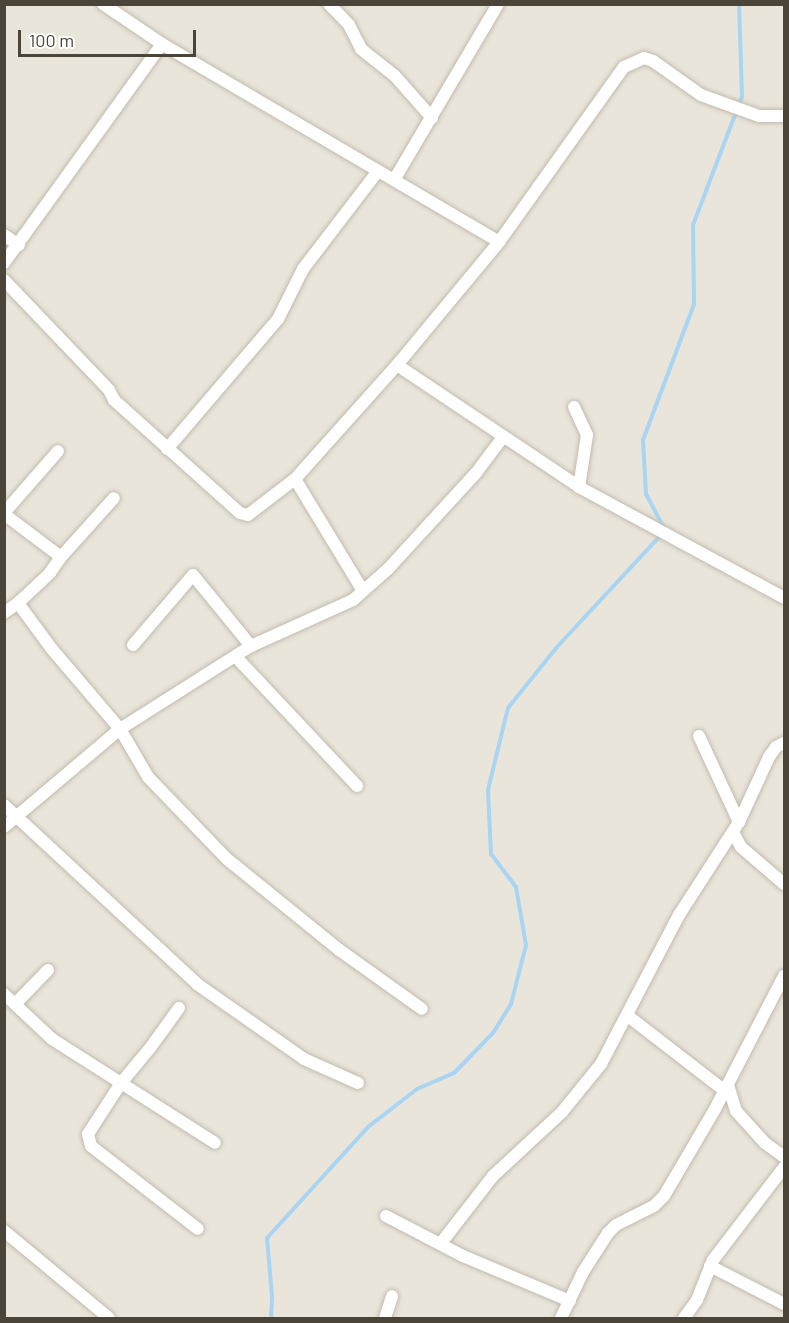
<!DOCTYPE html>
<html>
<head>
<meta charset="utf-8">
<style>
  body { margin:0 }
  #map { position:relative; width:789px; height:1323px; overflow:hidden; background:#f6f3ec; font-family:Barlow,sans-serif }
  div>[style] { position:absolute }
  .residential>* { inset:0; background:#eae5da }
  .stream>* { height:4px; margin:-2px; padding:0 2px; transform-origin:2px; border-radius:2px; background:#a9d4f2 }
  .roads { filter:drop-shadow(0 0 2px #c2bbae) drop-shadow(0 0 2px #c2bbae) }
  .street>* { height:12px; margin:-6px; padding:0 6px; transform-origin:6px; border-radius:6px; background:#fff }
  span { translate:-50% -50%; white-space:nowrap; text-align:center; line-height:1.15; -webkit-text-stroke:4.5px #fff; paint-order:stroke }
  .frame { position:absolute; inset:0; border:6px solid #4b4439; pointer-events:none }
  .scale { position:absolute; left:18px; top:30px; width:178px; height:27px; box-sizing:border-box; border:3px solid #4b4439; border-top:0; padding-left:8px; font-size:18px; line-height:21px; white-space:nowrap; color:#4b4439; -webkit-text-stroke:4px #fff; paint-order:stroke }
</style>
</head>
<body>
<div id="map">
  <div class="residential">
    <div style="clip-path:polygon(5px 5px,784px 5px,784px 1318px,5px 1318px)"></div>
  </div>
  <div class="stream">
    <div style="left:665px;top:530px;width:41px;rotate:-117.8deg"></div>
    <div style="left:646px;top:494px;width:54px;rotate:-93.2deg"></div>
    <div style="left:643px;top:440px;width:145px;rotate:-69.4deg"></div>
    <div style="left:694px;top:304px;width:79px;rotate:-90.7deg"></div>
    <div style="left:693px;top:225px;width:137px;rotate:-69.1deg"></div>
    <div style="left:742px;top:97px;width:93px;rotate:-91.8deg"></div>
    <div style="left:271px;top:1318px;width:22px;rotate:-87deg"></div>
    <div style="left:272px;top:1296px;width:58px;rotate:-94.9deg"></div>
    <div style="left:267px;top:1238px;width:150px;rotate:-47.7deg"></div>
    <div style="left:368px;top:1127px;width:62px;rotate:-37.8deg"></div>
    <div style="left:417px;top:1089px;width:40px;rotate:-23.4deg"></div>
    <div style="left:454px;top:1073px;width:56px;rotate:-45.7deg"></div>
    <div style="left:493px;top:1033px;width:34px;rotate:-58deg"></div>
    <div style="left:511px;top:1004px;width:61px;rotate:-75.7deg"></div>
    <div style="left:526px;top:945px;width:59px;rotate:-99.8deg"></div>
    <div style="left:516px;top:887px;width:41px;rotate:-127.1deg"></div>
    <div style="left:491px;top:854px;width:64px;rotate:-92.7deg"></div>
    <div style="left:488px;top:790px;width:84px;rotate:-76.3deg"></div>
    <div style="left:508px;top:708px;width:77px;rotate:-51.3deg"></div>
    <div style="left:556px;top:648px;width:154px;rotate:-47.1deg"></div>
  </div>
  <div class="roads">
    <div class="street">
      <div style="left:103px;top:4px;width:71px;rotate:34.1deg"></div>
      <div style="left:162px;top:44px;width:391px;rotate:30.4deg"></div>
      <div style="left:329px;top:4px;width:29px;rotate:46deg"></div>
      <div style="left:349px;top:25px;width:27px;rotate:63deg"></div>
      <div style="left:361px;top:49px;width:43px;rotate:38.5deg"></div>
      <div style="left:395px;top:76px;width:56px;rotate:48.6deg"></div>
      <div style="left:394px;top:180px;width:204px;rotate:-59.4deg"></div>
      <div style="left:4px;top:235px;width:18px;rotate:34deg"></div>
      <div style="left:4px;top:263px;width:270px;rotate:-54.2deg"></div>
      <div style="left:4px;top:280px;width:152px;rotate:46.3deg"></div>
      <div style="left:109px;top:390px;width:11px;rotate:63deg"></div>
      <div style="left:114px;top:400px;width:169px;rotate:41.9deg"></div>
      <div style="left:240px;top:513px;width:8px;rotate:14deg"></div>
      <div style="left:248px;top:515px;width:59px;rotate:-37.5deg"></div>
      <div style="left:295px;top:479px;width:153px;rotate:-48.2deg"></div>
      <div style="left:397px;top:365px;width:160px;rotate:-50.3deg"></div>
      <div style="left:499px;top:242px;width:215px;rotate:-54.5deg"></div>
      <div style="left:624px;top:67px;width:22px;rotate:-24deg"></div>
      <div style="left:644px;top:58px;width:9px;rotate:18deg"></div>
      <div style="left:653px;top:61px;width:59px;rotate:35.3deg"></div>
      <div style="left:701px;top:95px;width:62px;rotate:19.9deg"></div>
      <div style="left:759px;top:116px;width:25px"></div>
      <div style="left:397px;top:365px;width:219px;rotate:33.8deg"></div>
      <div style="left:579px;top:487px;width:233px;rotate:28.4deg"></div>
      <div style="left:574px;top:407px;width:31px;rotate:65deg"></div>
      <div style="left:587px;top:435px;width:53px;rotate:98.7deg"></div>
      <div style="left:167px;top:449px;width:171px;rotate:-49.5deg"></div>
      <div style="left:278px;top:319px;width:56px;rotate:-63.4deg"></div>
      <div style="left:303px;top:269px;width:123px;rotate:-52.6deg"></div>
      <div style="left:295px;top:479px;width:131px;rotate:58.7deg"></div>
      <div style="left:4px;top:513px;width:82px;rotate:-48.9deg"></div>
      <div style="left:4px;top:514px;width:71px;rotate:37deg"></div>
      <div style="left:61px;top:557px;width:19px;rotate:125deg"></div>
      <div style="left:50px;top:573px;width:44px;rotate:136.8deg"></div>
      <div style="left:18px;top:603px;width:56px;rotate:53.7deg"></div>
      <div style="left:51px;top:648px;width:106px;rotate:49.6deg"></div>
      <div style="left:120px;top:729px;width:155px;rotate:-32.4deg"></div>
      <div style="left:251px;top:646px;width:112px;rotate:-24.3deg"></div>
      <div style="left:353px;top:600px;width:47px;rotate:-41.5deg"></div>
      <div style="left:388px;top:569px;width:130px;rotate:-47.5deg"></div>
      <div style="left:476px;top:473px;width:45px;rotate:-53.1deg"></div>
      <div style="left:61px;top:557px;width:79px;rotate:-48.1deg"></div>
      <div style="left:4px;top:613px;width:17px;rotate:-36deg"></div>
      <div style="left:133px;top:645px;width:92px;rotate:-49.4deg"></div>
      <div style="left:193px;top:575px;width:92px;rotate:50.8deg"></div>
      <div style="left:236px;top:657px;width:177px;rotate:46.8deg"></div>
      <div style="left:699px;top:736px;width:95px;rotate:65.1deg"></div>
      <div style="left:4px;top:805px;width:263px;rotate:42.8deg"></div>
      <div style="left:197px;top:984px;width:131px;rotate:35deg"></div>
      <div style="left:304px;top:1059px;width:59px;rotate:24deg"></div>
      <div style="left:4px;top:827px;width:152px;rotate:-40.2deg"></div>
      <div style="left:120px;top:729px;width:56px;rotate:59.7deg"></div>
      <div style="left:148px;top:777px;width:114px;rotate:46.1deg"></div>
      <div style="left:227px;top:859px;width:143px;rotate:39deg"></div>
      <div style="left:338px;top:949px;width:103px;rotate:35.5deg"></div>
      <div style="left:733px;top:832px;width:17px;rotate:62deg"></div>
      <div style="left:741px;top:847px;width:57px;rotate:40.7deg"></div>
      <div style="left:4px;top:994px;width:66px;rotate:43.2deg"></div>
      <div style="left:52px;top:1039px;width:193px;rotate:32.5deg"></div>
      <div style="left:16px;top:1003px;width:46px;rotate:-45.9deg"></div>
      <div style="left:179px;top:1008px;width:49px;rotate:125.9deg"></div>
      <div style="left:150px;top:1048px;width:45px;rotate:129.6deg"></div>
      <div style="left:121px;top:1083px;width:61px;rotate:122.9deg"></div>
      <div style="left:88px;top:1134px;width:12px;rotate:76deg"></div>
      <div style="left:91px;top:1146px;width:135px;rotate:37.8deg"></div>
      <div style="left:628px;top:1016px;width:123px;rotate:37.7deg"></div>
      <div style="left:728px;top:1085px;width:27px;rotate:73deg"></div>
      <div style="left:736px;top:1111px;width:43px;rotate:47.8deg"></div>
      <div style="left:765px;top:1143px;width:24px;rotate:36deg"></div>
      <div style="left:386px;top:1216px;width:87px;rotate:27.5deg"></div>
      <div style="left:463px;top:1256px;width:116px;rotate:22.8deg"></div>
      <div style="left:4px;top:1231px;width:136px;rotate:39.6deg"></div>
      <div style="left:441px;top:1243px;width:85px;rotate:-52.2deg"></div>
      <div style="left:493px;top:1176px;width:94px;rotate:-42.8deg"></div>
      <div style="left:562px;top:1112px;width:62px;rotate:-50.9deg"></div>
      <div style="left:601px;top:1064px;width:168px;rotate:-62.4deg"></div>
      <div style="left:679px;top:915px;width:111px;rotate:-57.2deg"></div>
      <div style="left:739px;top:822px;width:72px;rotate:-65.2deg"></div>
      <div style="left:769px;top:757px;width:12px;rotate:-55deg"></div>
      <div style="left:776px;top:747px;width:9px;rotate:-27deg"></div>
      <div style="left:710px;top:1266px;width:83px;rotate:27.2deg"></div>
      <div style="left:385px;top:1318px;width:23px;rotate:-72deg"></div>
      <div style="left:561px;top:1318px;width:51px;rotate:-64.4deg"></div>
      <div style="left:583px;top:1272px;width:46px;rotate:-57.3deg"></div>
      <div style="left:608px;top:1233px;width:11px;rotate:-45deg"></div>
      <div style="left:616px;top:1225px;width:42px;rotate:-26.6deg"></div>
      <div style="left:654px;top:1206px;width:14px;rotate:-45deg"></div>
      <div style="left:664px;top:1196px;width:101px;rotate:-59.6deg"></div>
      <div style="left:715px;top:1109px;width:150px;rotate:-62.6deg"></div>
      <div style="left:684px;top:1318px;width:22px;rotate:-54deg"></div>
      <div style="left:697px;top:1300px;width:43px;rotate:-68.2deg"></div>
      <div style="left:713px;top:1260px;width:117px;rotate:-52.6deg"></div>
    </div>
  </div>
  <div class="frame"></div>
  <div class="scale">100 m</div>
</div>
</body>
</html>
